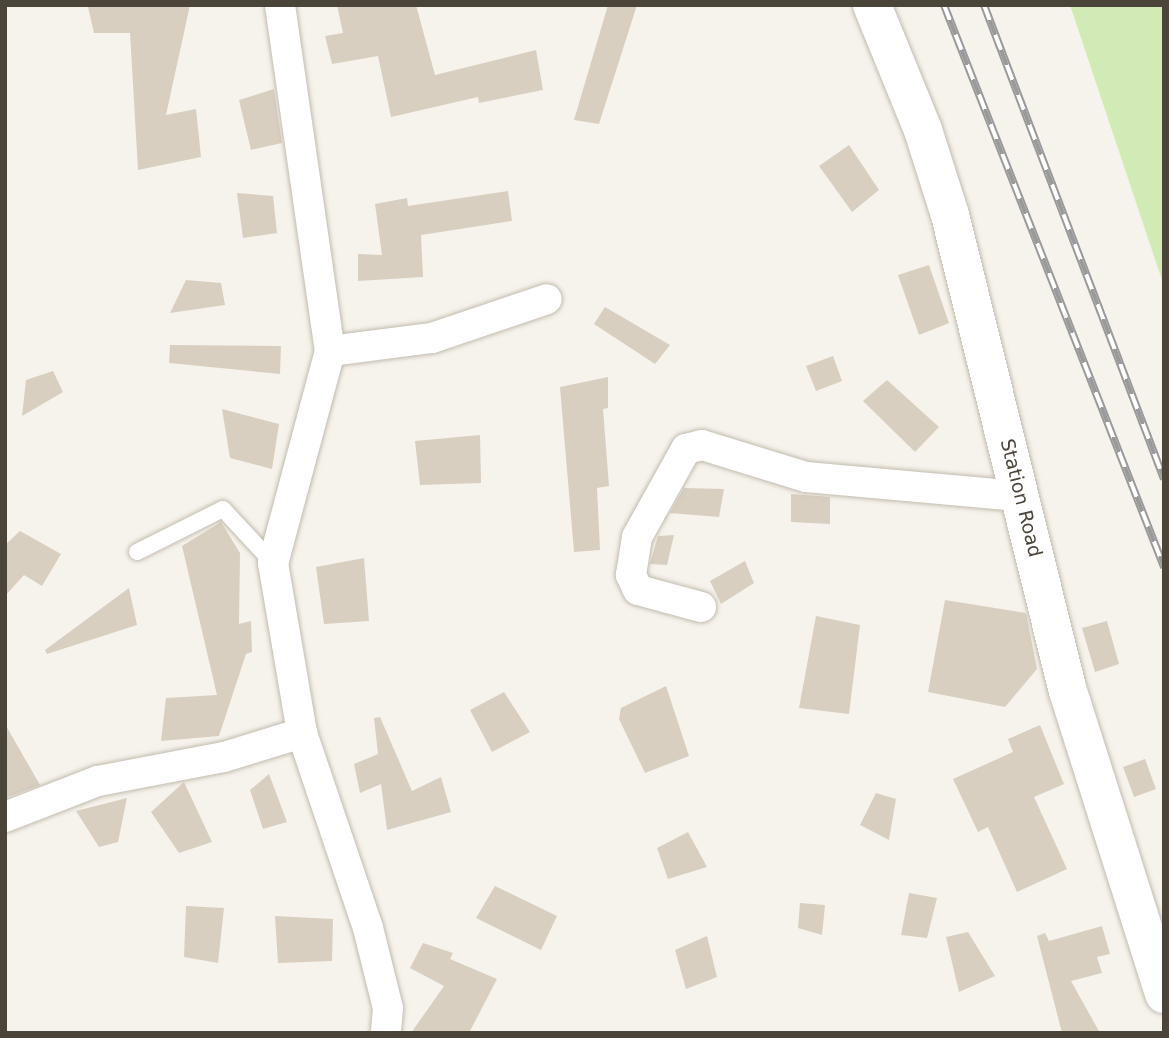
<!DOCTYPE html>
<html>
<head>
<meta charset="utf-8">
<style>
  body { margin:0 }
  #map { position:relative; width:1169px; height:1038px; overflow:hidden; background:#f6f3ec; font-family:"DejaVu Sans",sans-serif }
  div>[style] { position:absolute }
  .green>* { inset:0; background:#d2eab5 }
  .building>* { inset:0; background:#d8cfc1 }
  .roads { filter:drop-shadow(0 0 2px #c2bbae) drop-shadow(0 0 2px #c2bbae) }
  .service>* { height:16px; margin:-8px; padding:0 8px; transform-origin:8px; border-radius:8px; background:#fff }
  .minor>* { height:30px; margin:-15px; padding:0 15px; transform-origin:15px; border-radius:15px; background:#fff }
  .tertiary>* { height:38px; margin:-19px; padding:0 19px; transform-origin:19px; border-radius:19px; background:#fff }
  .rail>* { height:8px; margin-top:-4px; transform-origin:0; background:repeating-linear-gradient(90deg,#fff 0 16px,#9a9a9a 0 32px); box-sizing:border-box; border-block:2px solid #9a9a9a }
  span { translate:-50% -50%; white-space:nowrap; text-align:center; line-height:1.15; -webkit-text-stroke:6px #fff; paint-order:stroke }
  .street-label { font-size:19px; color:#4b4439 }
  .frame { position:absolute; inset:0; border:7px solid #4b4439; pointer-events:none }
</style>
</head>
<body>
<div id="map">
  <div class="green">
    <div style="clip-path:polygon(1070px 5px,1164px 5px,1164px 286px)"></div>
  </div>
  <div class="building">
    <div style="clip-path:polygon(190px 5px,166px 115px,196px 109px,201px 157px,138px 170px,130px 33px,94px 33px,88px 7px)"></div>
    <div style="clip-path:polygon(337px 5px,416px 5px,435px 75px,536px 50px,543px 90px,479px 103px,478px 97px,391px 117px,378px 56px,332px 64px,325px 36px,343px 33px)"></div>
    <div style="clip-path:polygon(608px 5px,637px 5px,599px 124px,574px 120px)"></div>
    <div style="clip-path:polygon(274px 89px,282px 143px,251px 150px,239px 100px)"></div>
    <div style="clip-path:polygon(849px 145px,879px 190px,852px 212px,819px 166px)"></div>
    <div style="clip-path:polygon(508px 191px,512px 221px,421px 235px,423px 277px,358px 281px,358px 254px,382px 255px,375px 204px,407px 198px,408px 206px)"></div>
    <div style="clip-path:polygon(237px 193px,273px 196px,277px 233px,243px 238px)"></div>
    <div style="clip-path:polygon(929px 265px,949px 323px,919px 335px,898px 275px)"></div>
    <div style="clip-path:polygon(186px 280px,221px 283px,225px 305px,170px 313px)"></div>
    <div style="clip-path:polygon(605px 307px,670px 345px,655px 364px,594px 324px)"></div>
    <div style="clip-path:polygon(170px 345px,281px 346px,280px 374px,169px 363px)"></div>
    <div style="clip-path:polygon(833px 356px,842px 381px,816px 391px,806px 366px)"></div>
    <div style="clip-path:polygon(53px 371px,63px 392px,22px 416px,26px 380px)"></div>
    <div style="clip-path:polygon(608px 377px,608px 408px,603px 409px,609px 486px,597px 488px,600px 550px,574px 552px,560px 387px)"></div>
    <div style="clip-path:polygon(887px 380px,939px 427px,915px 452px,863px 401px)"></div>
    <div style="clip-path:polygon(222px 409px,279px 424px,272px 469px,230px 458px)"></div>
    <div style="clip-path:polygon(480px 435px,481px 483px,420px 485px,415px 441px)"></div>
    <div style="clip-path:polygon(684px 488px,724px 489px,719px 517px,670px 513px)"></div>
    <div style="clip-path:polygon(791px 494px,830px 497px,830px 524px,791px 522px)"></div>
    <div style="clip-path:polygon(221px 522px,240px 553px,239px 624px,251px 621px,252px 652px,246px 654px,219px 736px,161px 741px,166px 698px,217px 695px,182px 546px)"></div>
    <div style="clip-path:polygon(20px 531px,61px 554px,42px 586px,24px 575px,5px 596px,5px 545px)"></div>
    <div style="clip-path:polygon(674px 535px,667px 565px,650px 564px,658px 536px)"></div>
    <div style="clip-path:polygon(364px 558px,369px 621px,324px 624px,316px 567px)"></div>
    <div style="clip-path:polygon(745px 561px,754px 583px,721px 604px,710px 581px)"></div>
    <div style="clip-path:polygon(129px 588px,137px 625px,47px 654px,45px 650px)"></div>
    <div style="clip-path:polygon(945px 600px,1026px 613px,1037px 669px,1005px 707px,928px 692px)"></div>
    <div style="clip-path:polygon(816px 616px,860px 625px,849px 714px,799px 708px)"></div>
    <div style="clip-path:polygon(1107px 621px,1119px 664px,1095px 672px,1082px 628px)"></div>
    <div style="clip-path:polygon(666px 686px,689px 756px,645px 773px,619px 719px,621px 708px)"></div>
    <div style="clip-path:polygon(504px 692px,530px 732px,492px 752px,470px 710px)"></div>
    <div style="clip-path:polygon(380px 717px,412px 791px,441px 777px,451px 812px,387px 830px,381px 784px,360px 793px,354px 764px,378px 754px,374px 718px)"></div>
    <div style="clip-path:polygon(5px 724px,40px 785px,5px 798px)"></div>
    <div style="clip-path:polygon(1040px 725px,1064px 784px,1034px 797px,1067px 869px,1017px 892px,988px 827px,978px 832px,953px 779px,1013px 752px,1008px 739px)"></div>
    <div style="clip-path:polygon(1145px 759px,1156px 789px,1134px 797px,1123px 767px)"></div>
    <div style="clip-path:polygon(269px 774px,287px 822px,263px 829px,250px 790px)"></div>
    <div style="clip-path:polygon(184px 782px,212px 842px,179px 853px,151px 812px)"></div>
    <div style="clip-path:polygon(876px 793px,896px 799px,889px 840px,860px 825px)"></div>
    <div style="clip-path:polygon(127px 798px,118px 842px,99px 847px,76px 811px)"></div>
    <div style="clip-path:polygon(688px 832px,707px 867px,668px 879px,657px 848px)"></div>
    <div style="clip-path:polygon(495px 886px,557px 916px,541px 950px,476px 918px)"></div>
    <div style="clip-path:polygon(909px 893px,937px 898px,927px 938px,901px 935px)"></div>
    <div style="clip-path:polygon(800px 903px,825px 905px,822px 935px,798px 928px)"></div>
    <div style="clip-path:polygon(186px 906px,224px 908px,218px 963px,184px 957px)"></div>
    <div style="clip-path:polygon(275px 916px,333px 919px,332px 961px,278px 963px)"></div>
    <div style="clip-path:polygon(1102px 926px,1110px 954px,1097px 957px,1102px 973px,1071px 981px,1100px 1033px,1062px 1033px,1037px 936px,1045px 933px,1049px 941px)"></div>
    <div style="clip-path:polygon(968px 932px,995px 976px,959px 992px,946px 937px)"></div>
    <div style="clip-path:polygon(707px 936px,717px 977px,686px 989px,675px 950px)"></div>
    <div style="clip-path:polygon(423px 943px,453px 953px,450px 959px,497px 979px,469px 1033px,411px 1033px,444px 986px,410px 968px)"></div>
  </div>
  <div class="roads">
    <div class="service">
      <div style="left:137px;top:552px;width:96px;rotate:-26.6deg"></div>
      <div style="left:223px;top:509px;width:74px;rotate:47.2deg"></div>
    </div>
    <div class="minor">
      <div style="left:280px;top:5px;width:350px;rotate:81.8deg"></div>
      <div style="left:330px;top:351px;width:220px;rotate:105deg"></div>
      <div style="left:273px;top:563px;width:172px;rotate:80.3deg"></div>
      <div style="left:302px;top:733px;width:206px;rotate:71.3deg"></div>
      <div style="left:368px;top:928px;width:82px;rotate:76deg"></div>
      <div style="left:388px;top:1008px;width:25px;rotate:95deg"></div>
      <div style="left:330px;top:351px;width:103px;rotate:-7.3deg"></div>
      <div style="left:432px;top:338px;width:121px;rotate:-18.7deg"></div>
      <div style="left:701px;top:607px;width:65px;rotate:-164.9deg"></div>
      <div style="left:638px;top:590px;width:17px;rotate:-115deg"></div>
      <div style="left:631px;top:575px;width:38px;rotate:-81deg"></div>
      <div style="left:637px;top:537px;width:101px;rotate:-60.9deg"></div>
      <div style="left:686px;top:449px;width:16px;rotate:-14deg"></div>
      <div style="left:702px;top:445px;width:109px;rotate:17.1deg"></div>
      <div style="left:806px;top:477px;width:216px;rotate:5.1deg"></div>
      <div style="left:5px;top:817px;width:100px;rotate:-21.2deg"></div>
      <div style="left:98px;top:781px;width:128px;rotate:-10.8deg"></div>
      <div style="left:224px;top:757px;width:82px;rotate:-17.1deg"></div>
    </div>
    <div class="tertiary">
      <div style="left:872px;top:5px;width:135px;rotate:67.8deg"></div>
      <div style="left:923px;top:130px;width:89px;rotate:72.4deg"></div>
      <div style="left:950px;top:215px;width:490px;rotate:76.1deg"></div>
      <div style="left:1068px;top:691px;width:318px;rotate:72.4deg"></div>
    </div>
  </div>
  <div class="rail">
    <div style="left:944px;top:5px;width:604px;rotate:68.62deg"></div>
    <div style="left:984px;top:5px;width:507px;rotate:69.21deg"></div>
  </div>
  <div class="street-label">
    <span style="left:1021px;top:498px;rotate:76deg">Station Road</span>
  </div>
  <div class="frame"></div>
</div>
</body>
</html>
